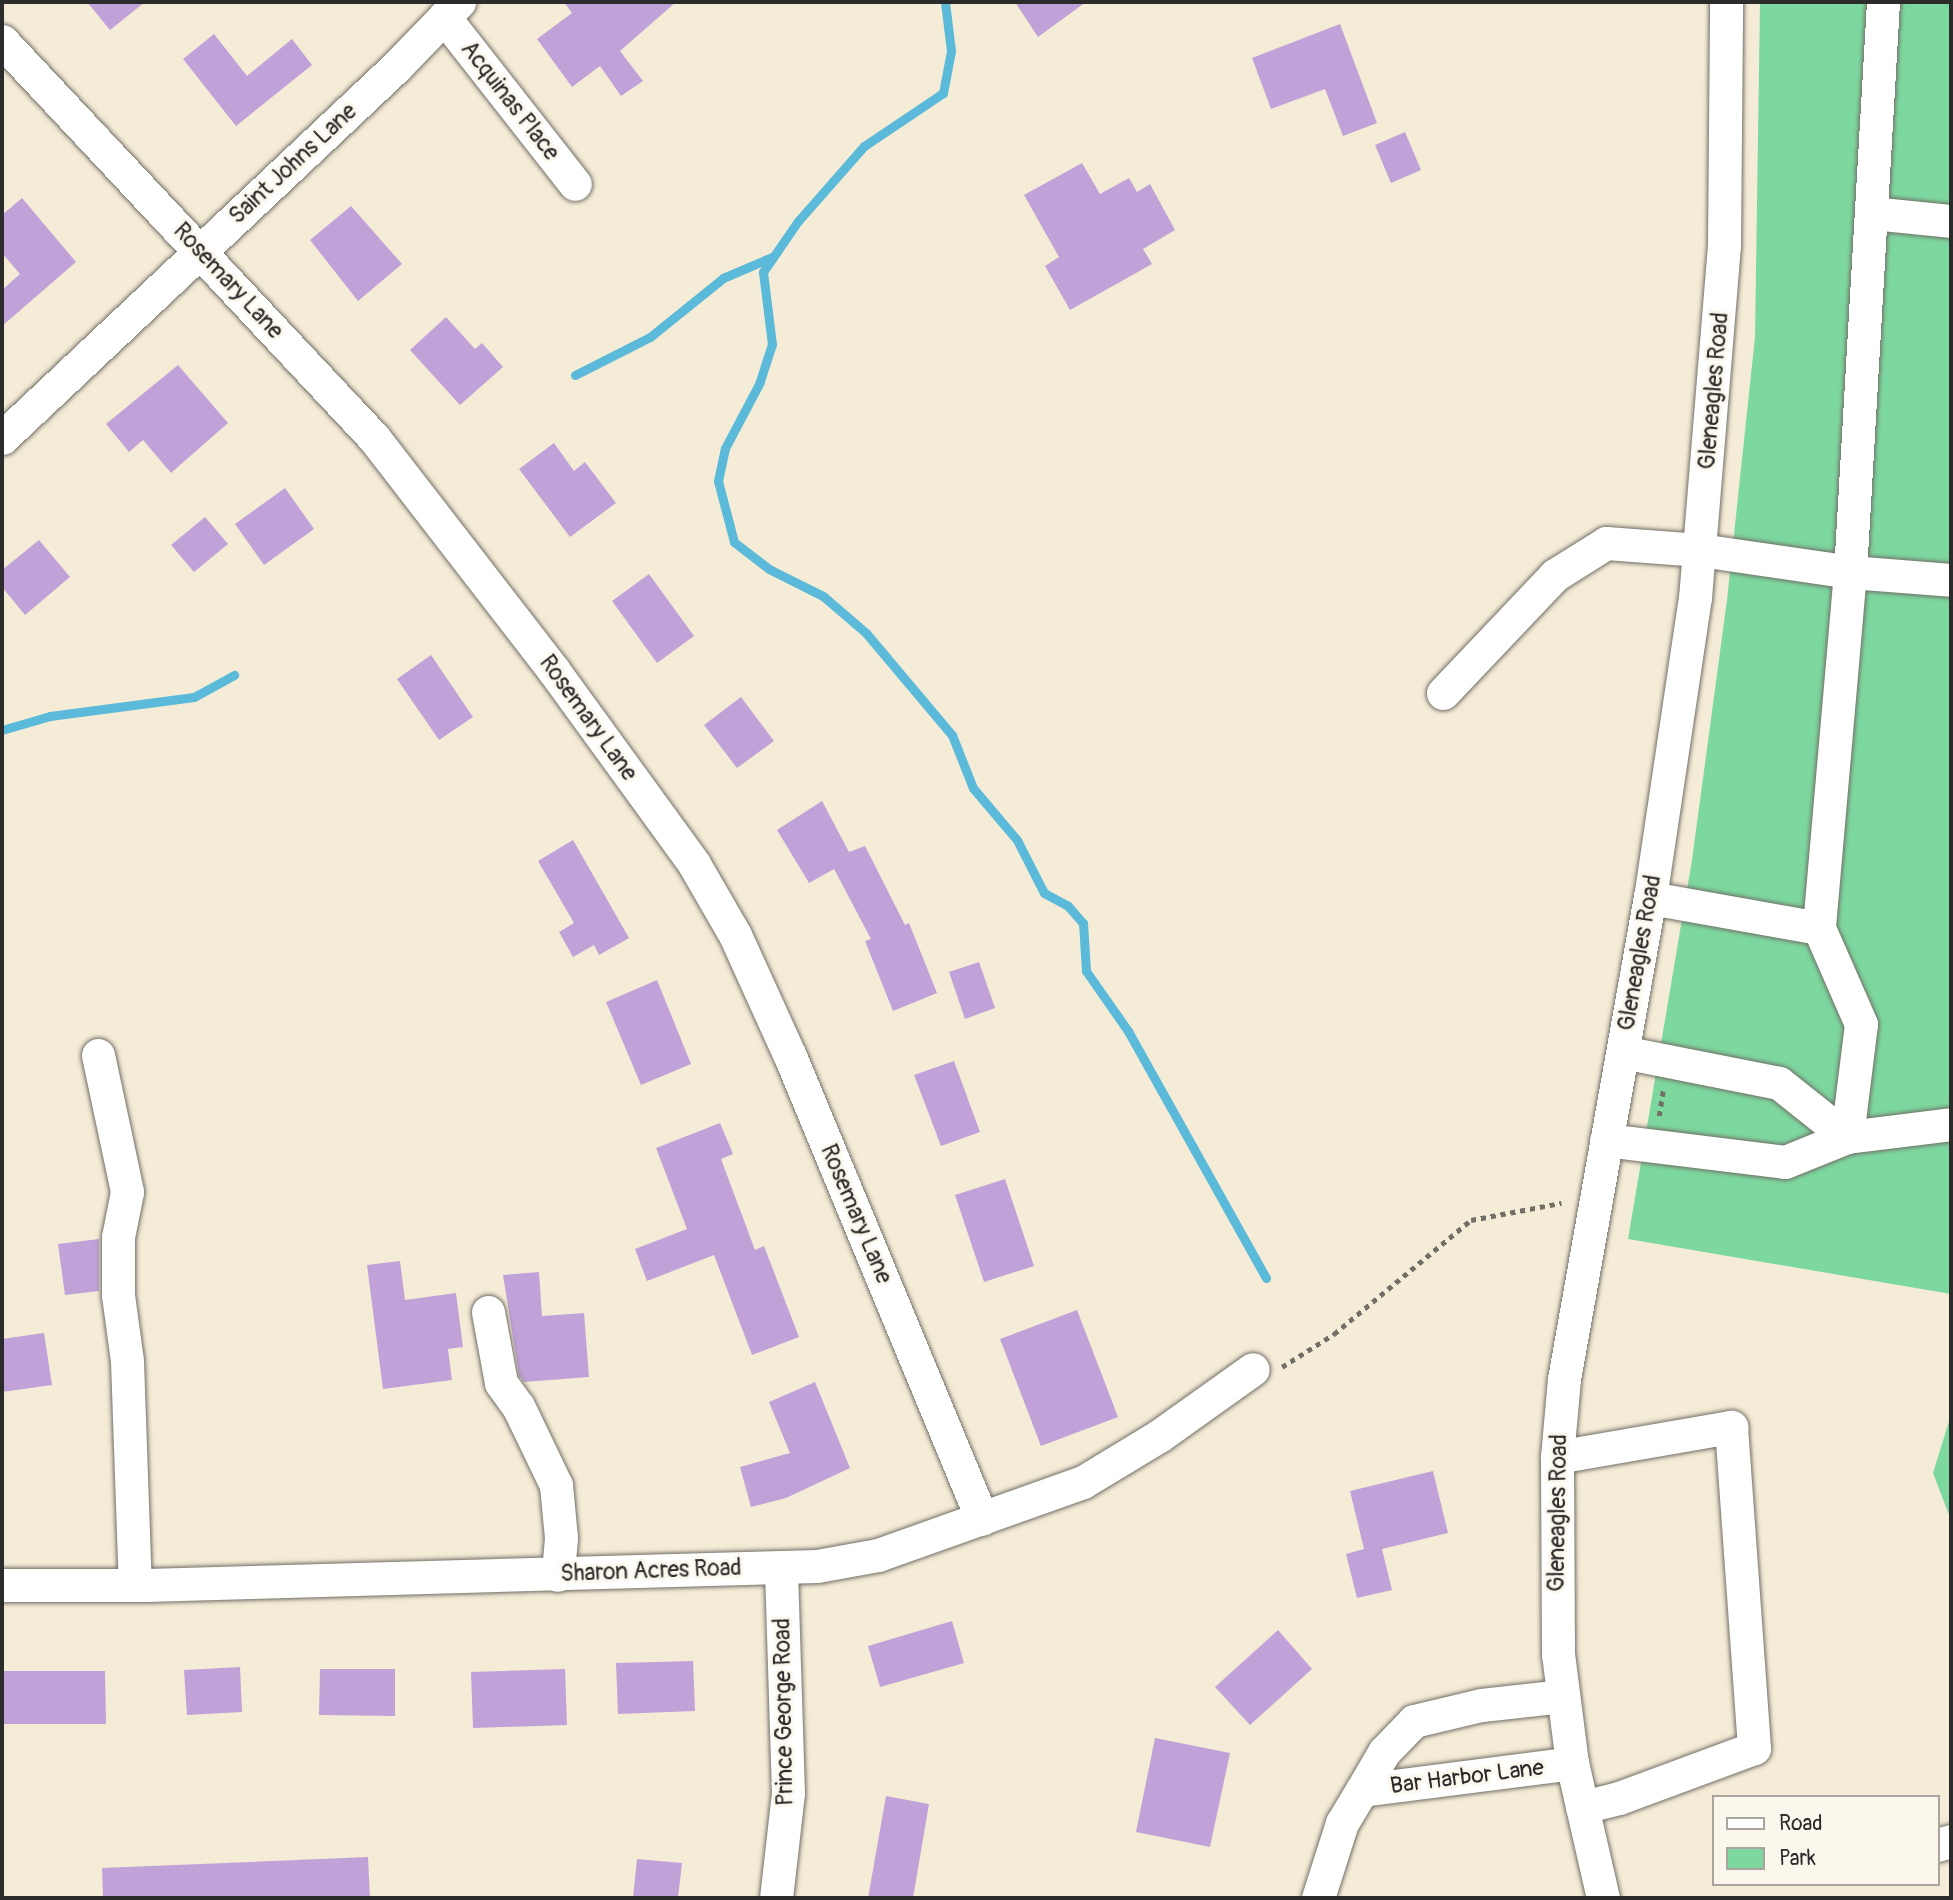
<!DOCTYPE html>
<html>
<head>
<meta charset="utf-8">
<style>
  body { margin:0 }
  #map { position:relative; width:1953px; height:1900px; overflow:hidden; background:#f5ecd7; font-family:Pangolin,sans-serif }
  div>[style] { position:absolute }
  .green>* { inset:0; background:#7dd89f }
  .stream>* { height:9px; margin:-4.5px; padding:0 4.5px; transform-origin:4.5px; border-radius:4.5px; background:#5bb9d9 }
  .building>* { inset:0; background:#c1a2d8 }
  .path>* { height:4.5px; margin-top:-2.25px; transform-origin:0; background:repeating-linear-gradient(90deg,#726f67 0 5px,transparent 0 10px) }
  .roads { filter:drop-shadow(0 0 2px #726f67) drop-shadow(0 0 2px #726f67) }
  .minor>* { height:33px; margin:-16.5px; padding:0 16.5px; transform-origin:16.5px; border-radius:16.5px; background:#fff }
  span { translate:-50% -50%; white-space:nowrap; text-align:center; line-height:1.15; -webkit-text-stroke:6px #fbf7ec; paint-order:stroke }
  .street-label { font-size:23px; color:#2b2b2b }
  .frame { position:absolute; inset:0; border:4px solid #2b2b2b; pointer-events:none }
  .legend { position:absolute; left:1712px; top:1795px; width:228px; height:91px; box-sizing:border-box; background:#fbf7ec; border:2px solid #a8a59f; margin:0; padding:9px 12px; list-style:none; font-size:21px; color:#2b2b2b }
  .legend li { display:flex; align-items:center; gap:14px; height:35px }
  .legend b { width:35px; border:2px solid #a8a59f }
</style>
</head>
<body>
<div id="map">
  <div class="green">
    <div style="clip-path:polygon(1760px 2px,1951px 2px,1951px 1294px,1628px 1239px,1692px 860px,1727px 600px,1755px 337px)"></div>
    <div style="clip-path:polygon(1951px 1415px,1951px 1520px,1933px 1473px)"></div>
  </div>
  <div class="stream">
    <div style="left:945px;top:2px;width:49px;rotate:83deg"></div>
    <div style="left:951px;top:51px;width:43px;rotate:100.8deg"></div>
    <div style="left:943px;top:93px;width:95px;rotate:146.1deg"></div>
    <div style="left:864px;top:146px;width:100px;rotate:131.3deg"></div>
    <div style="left:798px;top:221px;width:62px;rotate:124.5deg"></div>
    <div style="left:763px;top:272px;width:73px;rotate:82.9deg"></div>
    <div style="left:772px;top:344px;width:40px;rotate:108deg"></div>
    <div style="left:760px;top:382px;width:75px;rotate:117.9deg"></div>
    <div style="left:725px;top:448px;width:34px;rotate:102deg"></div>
    <div style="left:718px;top:481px;width:63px;rotate:75.3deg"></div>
    <div style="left:734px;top:542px;width:44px;rotate:37.6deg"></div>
    <div style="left:769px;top:569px;width:60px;rotate:26.6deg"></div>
    <div style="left:823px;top:596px;width:57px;rotate:40.7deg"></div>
    <div style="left:866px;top:633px;width:133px;rotate:49.9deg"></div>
    <div style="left:952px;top:735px;width:57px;rotate:68.4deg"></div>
    <div style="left:973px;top:788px;width:68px;rotate:49.8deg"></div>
    <div style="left:1017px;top:840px;width:59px;rotate:63deg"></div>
    <div style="left:1044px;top:893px;width:27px;rotate:28deg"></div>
    <div style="left:1068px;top:906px;width:23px;rotate:49deg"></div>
    <div style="left:1083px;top:923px;width:48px;rotate:86.4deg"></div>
    <div style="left:1086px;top:971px;width:73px;rotate:55deg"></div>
    <div style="left:1128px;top:1031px;width:283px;rotate:60.8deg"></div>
    <div style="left:575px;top:375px;width:84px;rotate:-26.9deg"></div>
    <div style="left:650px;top:337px;width:94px;rotate:-38.9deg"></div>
    <div style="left:723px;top:278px;width:53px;rotate:-23.2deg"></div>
    <div style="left:2px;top:730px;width:50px;rotate:-16.3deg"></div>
    <div style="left:50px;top:716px;width:145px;rotate:-7.5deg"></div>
    <div style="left:194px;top:697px;width:46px;rotate:-28.8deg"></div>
  </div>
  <div class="building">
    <div style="clip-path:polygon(87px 2px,145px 2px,110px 30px)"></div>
    <div style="clip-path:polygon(564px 2px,676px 2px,620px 51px,643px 81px,621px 96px,600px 66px,572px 87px,537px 39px,572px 13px)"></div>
    <div style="clip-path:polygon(1015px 2px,1086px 2px,1038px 37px)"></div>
    <div style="clip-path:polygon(1340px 24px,1377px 123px,1343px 136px,1325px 89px,1271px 109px,1252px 58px)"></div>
    <div style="clip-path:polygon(214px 34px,247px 76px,292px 39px,312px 65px,236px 126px,183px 59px)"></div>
    <div style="clip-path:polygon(1405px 132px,1421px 170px,1391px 183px,1375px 145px)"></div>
    <div style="clip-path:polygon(1082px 163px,1100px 194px,1129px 178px,1137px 192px,1150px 184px,1175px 230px,1143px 249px,1152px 264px,1070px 310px,1045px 266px,1059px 257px,1024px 195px)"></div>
    <div style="clip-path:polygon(22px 198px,76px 262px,2px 326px,2px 290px,20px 274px,2px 253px,2px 215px)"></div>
    <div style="clip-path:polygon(351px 206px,402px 264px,358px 301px,310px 240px)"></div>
    <div style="clip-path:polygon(446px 317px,475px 349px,482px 343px,503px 367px,460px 405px,410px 350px)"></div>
    <div style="clip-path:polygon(178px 365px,228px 423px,171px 473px,143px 440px,129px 452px,106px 424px)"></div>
    <div style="clip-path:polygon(554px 443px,574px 471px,585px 462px,616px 503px,570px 537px,519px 469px)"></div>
    <div style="clip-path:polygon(285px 488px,314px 529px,264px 565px,235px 524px)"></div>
    <div style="clip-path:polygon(205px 517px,228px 544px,194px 572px,171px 545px)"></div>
    <div style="clip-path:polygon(39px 540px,70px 577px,25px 615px,2px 587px,2px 570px)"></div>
    <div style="clip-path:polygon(649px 574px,694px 636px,657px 663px,612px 601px)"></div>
    <div style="clip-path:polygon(431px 655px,473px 717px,439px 740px,397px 679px)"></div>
    <div style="clip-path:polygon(741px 697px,774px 741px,737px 768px,704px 725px)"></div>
    <div style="clip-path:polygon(822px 801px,849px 852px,865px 846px,905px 925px,909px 923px,937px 993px,893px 1011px,865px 941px,871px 939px,834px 869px,809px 883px,777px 830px)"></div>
    <div style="clip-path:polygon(573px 840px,629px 938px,599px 955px,594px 945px,573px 957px,559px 932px,574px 923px,538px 861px)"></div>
    <div style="clip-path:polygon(979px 962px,995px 1008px,965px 1019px,949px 972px)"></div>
    <div style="clip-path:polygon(657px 980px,691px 1064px,641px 1085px,606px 1002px)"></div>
    <div style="clip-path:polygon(954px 1061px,980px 1132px,941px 1146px,914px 1075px)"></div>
    <div style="clip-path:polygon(720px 1123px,733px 1154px,721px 1159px,755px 1250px,764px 1246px,799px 1337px,752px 1355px,714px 1255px,647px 1281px,635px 1249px,687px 1229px,656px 1148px)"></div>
    <div style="clip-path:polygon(1005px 1179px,1034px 1266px,984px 1282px,955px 1195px)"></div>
    <div style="clip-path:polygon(99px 1239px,99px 1291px,65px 1295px,58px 1244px)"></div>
    <div style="clip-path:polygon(400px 1261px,405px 1300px,456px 1293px,463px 1347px,448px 1349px,452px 1380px,383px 1389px,367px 1265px)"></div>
    <div style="clip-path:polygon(539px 1272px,542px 1316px,584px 1313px,589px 1377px,524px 1382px,519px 1375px,503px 1275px)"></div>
    <div style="clip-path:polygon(1077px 1310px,1118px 1417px,1041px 1446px,1000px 1339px)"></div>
    <div style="clip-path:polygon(44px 1333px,52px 1385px,2px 1392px,2px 1339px)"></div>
    <div style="clip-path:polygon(815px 1382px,850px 1468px,786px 1498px,751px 1507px,740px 1467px,790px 1453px,769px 1402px)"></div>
    <div style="clip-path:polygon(1433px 1471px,1448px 1533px,1382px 1549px,1392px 1590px,1357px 1598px,1346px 1554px,1364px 1549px,1350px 1491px)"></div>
    <div style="clip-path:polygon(952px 1621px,964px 1663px,880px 1687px,868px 1646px)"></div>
    <div style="clip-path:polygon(1278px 1630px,1312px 1669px,1250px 1725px,1215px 1687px)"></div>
    <div style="clip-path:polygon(693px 1661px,695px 1711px,618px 1714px,616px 1663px)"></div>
    <div style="clip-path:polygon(240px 1667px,242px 1712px,187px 1715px,184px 1670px)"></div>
    <div style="clip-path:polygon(320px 1669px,395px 1669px,395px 1716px,319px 1715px)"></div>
    <div style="clip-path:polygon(565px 1669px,567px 1725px,473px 1728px,471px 1672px)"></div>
    <div style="clip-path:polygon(2px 1671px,105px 1671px,106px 1724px,3px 1724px)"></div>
    <div style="clip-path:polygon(1155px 1738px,1230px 1753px,1210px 1847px,1136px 1832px)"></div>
    <div style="clip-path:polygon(886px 1796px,929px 1804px,913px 1898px,868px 1898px)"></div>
    <div style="clip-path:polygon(368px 1857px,370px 1898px,103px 1898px,102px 1868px)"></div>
    <div style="clip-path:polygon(637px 1859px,682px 1863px,678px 1898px,633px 1898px)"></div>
  </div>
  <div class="path">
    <div style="left:1659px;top:1116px;width:26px;rotate:-81deg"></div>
    <div style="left:1282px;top:1367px;width:62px;rotate:-32.4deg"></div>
    <div style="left:1334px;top:1334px;width:178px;rotate:-39.8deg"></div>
    <div style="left:1471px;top:1220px;width:92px;rotate:-10.7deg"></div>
  </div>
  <div class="roads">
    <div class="minor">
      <div style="left:1883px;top:2px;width:571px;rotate:93.31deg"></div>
      <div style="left:1850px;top:572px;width:357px;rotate:95deg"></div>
      <div style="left:1819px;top:928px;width:105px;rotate:66.4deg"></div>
      <div style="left:1861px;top:1024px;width:114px;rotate:97.1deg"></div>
      <div style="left:1847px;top:1137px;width:105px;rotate:-7.1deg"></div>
      <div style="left:444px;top:17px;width:212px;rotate:51.9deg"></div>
      <div style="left:2px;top:41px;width:544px;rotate:46.86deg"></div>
      <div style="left:374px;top:438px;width:294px;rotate:52.3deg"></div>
      <div style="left:554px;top:671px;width:238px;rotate:54deg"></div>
      <div style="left:694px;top:864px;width:82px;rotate:60deg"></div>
      <div style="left:735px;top:935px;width:133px;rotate:65.6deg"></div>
      <div style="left:790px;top:1056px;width:501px;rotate:67.48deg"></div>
      <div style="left:1872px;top:213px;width:79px;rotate:5.8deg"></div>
      <div style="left:2px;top:438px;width:541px;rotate:-43.28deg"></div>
      <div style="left:396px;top:67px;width:91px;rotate:-45.9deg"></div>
      <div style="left:1443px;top:693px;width:163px;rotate:-46.5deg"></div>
      <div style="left:1555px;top:575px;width:60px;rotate:-32.1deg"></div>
      <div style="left:1606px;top:543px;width:94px;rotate:4.3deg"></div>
      <div style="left:1700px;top:550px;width:152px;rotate:8.3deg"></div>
      <div style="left:1850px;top:572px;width:101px;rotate:4.5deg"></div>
      <div style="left:1650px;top:898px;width:172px;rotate:10.1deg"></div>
      <div style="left:98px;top:1055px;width:140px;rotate:78deg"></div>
      <div style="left:127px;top:1192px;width:46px;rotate:101.3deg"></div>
      <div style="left:118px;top:1237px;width:58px;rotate:90deg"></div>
      <div style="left:118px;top:1295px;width:67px;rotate:82.2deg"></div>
      <div style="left:127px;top:1361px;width:224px;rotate:88deg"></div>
      <div style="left:1606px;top:1140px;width:180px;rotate:7deg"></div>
      <div style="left:1785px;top:1162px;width:67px;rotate:-22deg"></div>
      <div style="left:1847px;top:1137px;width:87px;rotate:-141.5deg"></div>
      <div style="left:1779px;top:1083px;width:159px;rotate:-168.8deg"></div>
      <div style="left:488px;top:1312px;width:72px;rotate:79.6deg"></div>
      <div style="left:501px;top:1383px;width:29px;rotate:54deg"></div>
      <div style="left:518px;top:1406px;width:88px;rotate:64.3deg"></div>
      <div style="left:556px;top:1485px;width:53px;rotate:84.6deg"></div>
      <div style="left:561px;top:1538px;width:37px;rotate:95deg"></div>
      <div style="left:1557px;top:1457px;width:177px;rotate:-9.8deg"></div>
      <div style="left:1731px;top:1427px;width:322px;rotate:85.9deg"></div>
      <div style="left:1754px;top:1748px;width:144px;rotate:159.7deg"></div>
      <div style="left:1619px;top:1798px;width:38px;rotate:166deg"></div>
      <div style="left:2px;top:1585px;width:144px"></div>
      <div style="left:146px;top:1585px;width:671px;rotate:-1.62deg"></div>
      <div style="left:817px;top:1566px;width:62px;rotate:-10.2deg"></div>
      <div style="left:878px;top:1555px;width:218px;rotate:-19.6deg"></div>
      <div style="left:1083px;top:1482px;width:89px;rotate:-31.2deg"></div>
      <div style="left:1159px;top:1436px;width:115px;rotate:-35.5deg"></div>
      <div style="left:1563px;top:1696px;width:82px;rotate:173.7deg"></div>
      <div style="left:1481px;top:1705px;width:69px;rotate:166.6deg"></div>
      <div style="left:1414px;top:1721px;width:43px;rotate:134.1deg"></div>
      <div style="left:1384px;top:1752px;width:44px;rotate:120.1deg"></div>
      <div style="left:1362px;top:1790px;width:212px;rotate:-7.3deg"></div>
      <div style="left:1937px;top:1845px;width:15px;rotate:-16deg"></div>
      <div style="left:776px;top:1898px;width:106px;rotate:-83.5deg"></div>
      <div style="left:788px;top:1793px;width:226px;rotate:-91.8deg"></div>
      <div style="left:1318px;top:1898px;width:79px;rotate:-72.3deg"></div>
      <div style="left:1342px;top:1823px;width:39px;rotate:-59deg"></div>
      <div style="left:1603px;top:1898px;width:139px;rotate:-102.9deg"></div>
      <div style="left:1572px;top:1763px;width:110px;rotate:-97.3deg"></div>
      <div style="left:1558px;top:1654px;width:197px;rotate:-90.3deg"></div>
      <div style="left:1557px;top:1457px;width:78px;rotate:-84.9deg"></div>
      <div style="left:1564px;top:1379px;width:489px;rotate:-79.9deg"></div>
      <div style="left:1650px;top:898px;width:303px;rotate:-81.5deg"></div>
      <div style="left:1695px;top:598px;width:354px;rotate:-85.3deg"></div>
      <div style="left:1724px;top:245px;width:243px;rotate:-89.5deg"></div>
    </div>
  </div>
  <div class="street-label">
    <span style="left:510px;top:101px;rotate:52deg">Acquinas Place</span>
    <span style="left:293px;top:164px;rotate:-43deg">Saint Johns Lane</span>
    <span style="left:228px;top:281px;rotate:47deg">Rosemary Lane</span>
    <span style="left:1714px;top:391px;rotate:-85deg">Gleneagles Road</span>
    <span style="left:588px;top:718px;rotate:54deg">Rosemary Lane</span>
    <span style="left:1640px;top:953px;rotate:-80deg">Gleneagles Road</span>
    <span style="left:856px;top:1214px;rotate:67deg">Rosemary Lane</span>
    <span style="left:1558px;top:1513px;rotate:-89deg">Gleneagles Road</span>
    <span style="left:651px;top:1571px;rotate:-2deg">Sharon Acres Road</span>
    <span style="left:784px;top:1712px;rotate:-91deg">Prince George Road</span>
    <span style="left:1467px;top:1777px;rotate:-7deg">Bar Harbor Lane</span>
  </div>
  <div class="frame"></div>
  <ul class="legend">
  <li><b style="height:9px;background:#fff"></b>Road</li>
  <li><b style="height:19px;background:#7dd89f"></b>Park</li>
  </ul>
</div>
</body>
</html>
